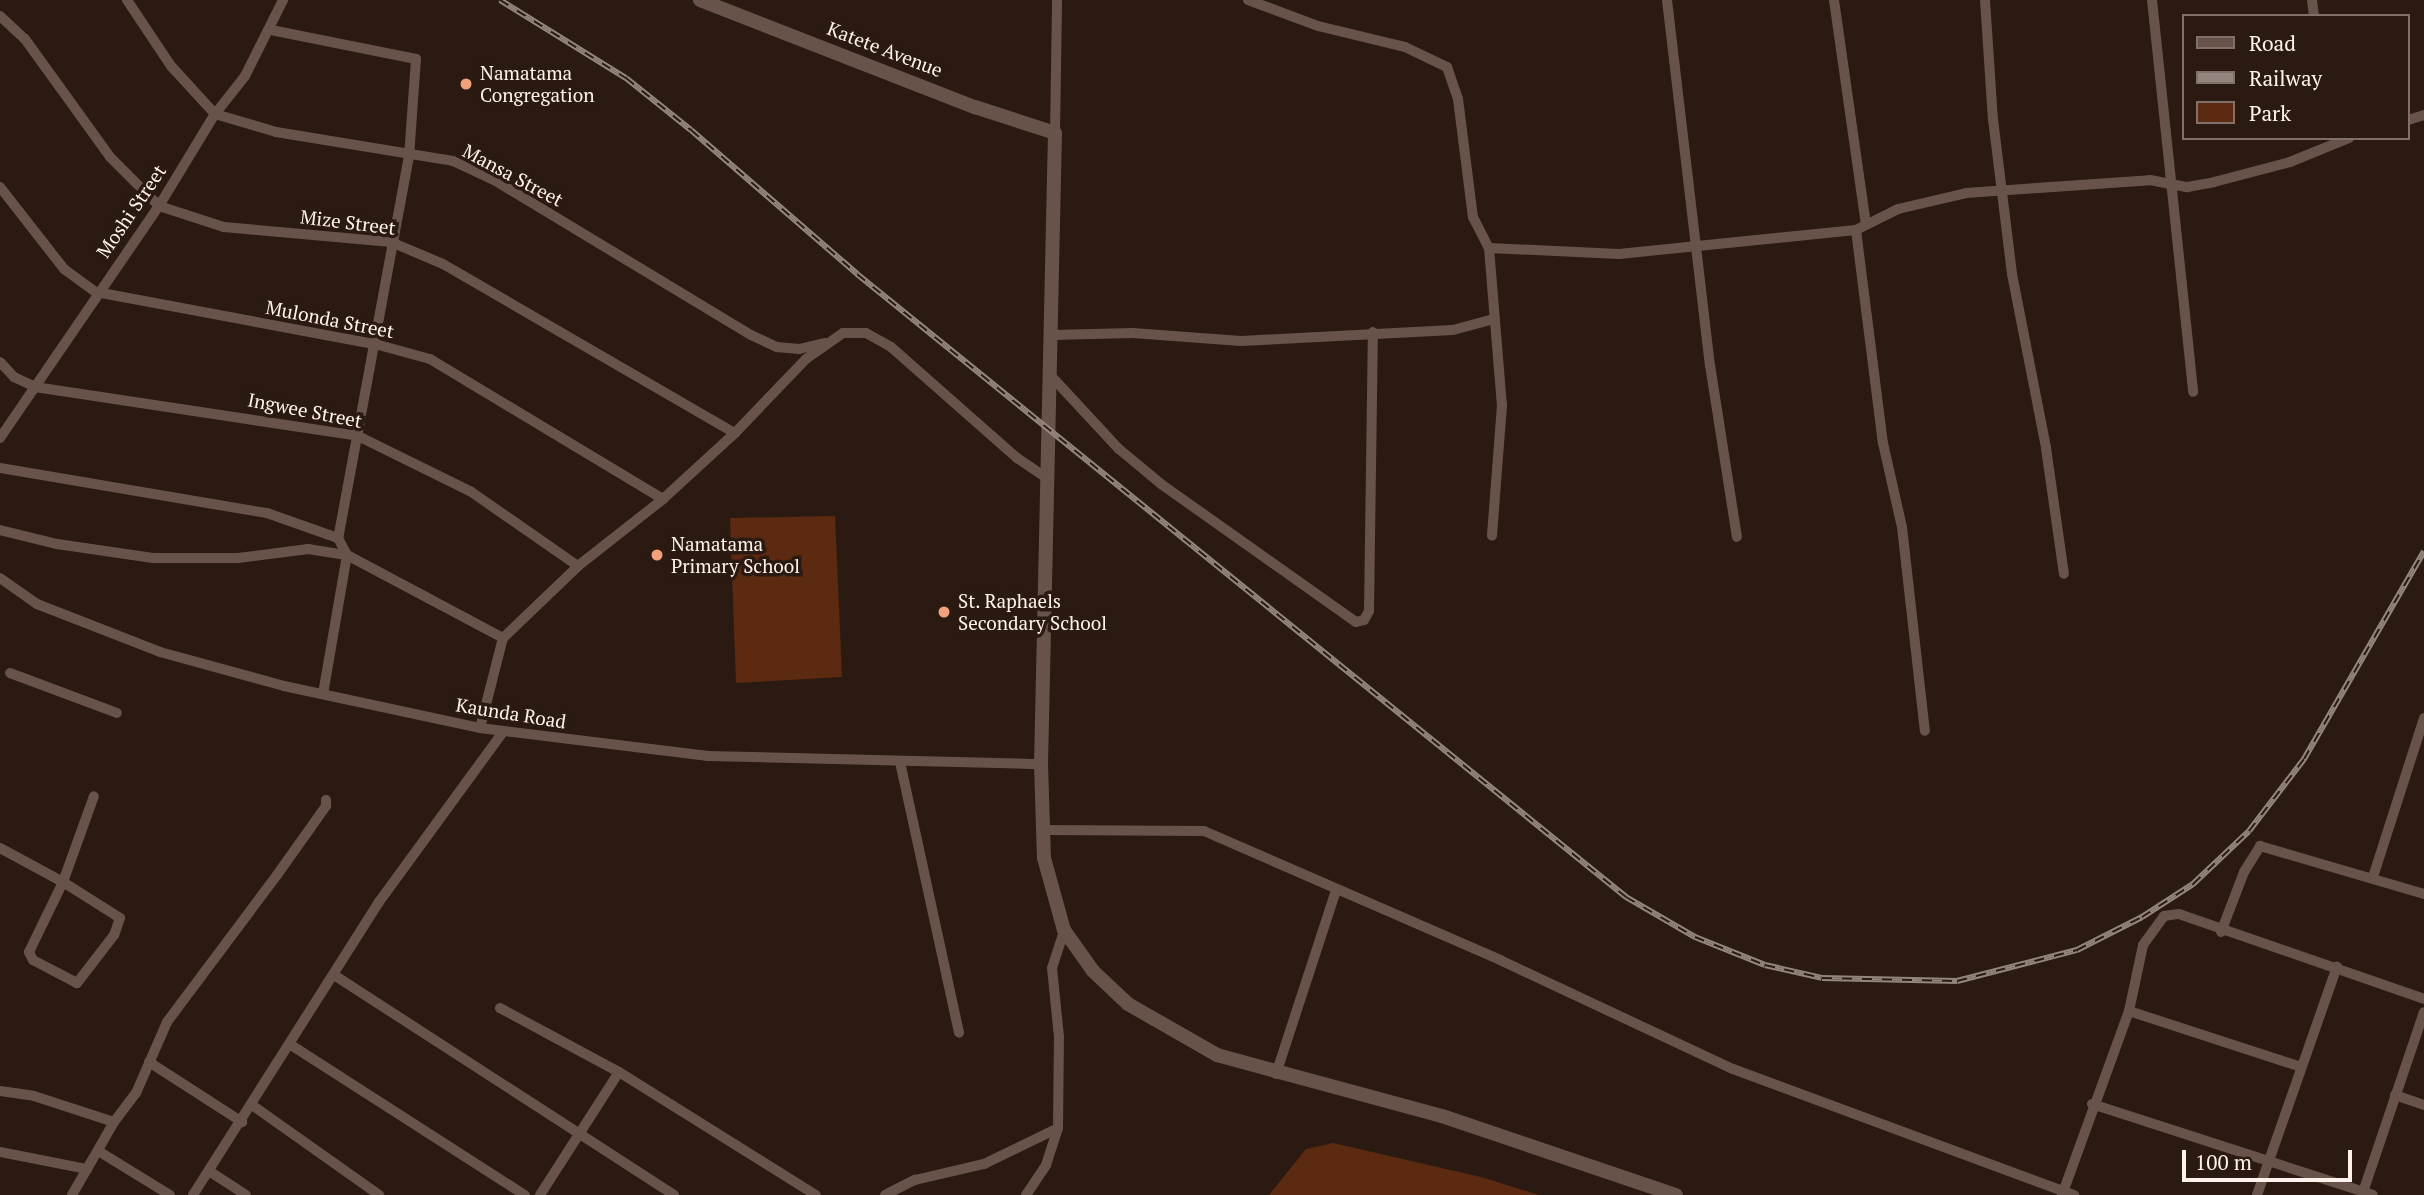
<!DOCTYPE html>
<html>
<head>
<meta charset="utf-8">
<style>
  body { margin:0 }
  #map { position:relative; width:2424px; height:1195px; overflow:hidden; background:#2b1a12; font-family:"PT Serif",serif }
  div>[style] { position:absolute }
  .green>* { inset:0; background:#5c2a10 }
  .street>* { height:10px; margin:-5px; padding:0 5px; transform-origin:5px; border-radius:5px; background:#68534a }
  .secondary>* { height:14px; margin:-7px; padding:0 7px; transform-origin:7px; border-radius:7px; background:#68534a }
  .rail>* { height:6px; margin-top:-3px; transform-origin:0; background:repeating-linear-gradient(90deg,#2b1a12 0 10px,#94857e 0 20px); box-sizing:border-box; border-block:2px solid #94857e }
  .dots>* { width:19px; height:19px; translate:-50% -50%; box-sizing:border-box; border:4px solid #2b1a12; border-radius:50% }
  span { translate:-50% -50%; white-space:nowrap; text-align:center; line-height:1.15; -webkit-text-stroke:7px #2b1a12; paint-order:stroke }
  .street-label { font-size:19px; color:#fff2ec }
  .poi-label { font-size:19px; color:#fff2ec }
  .left { translate:0 -50%; text-align:left }
  .legend { position:absolute; left:2182px; top:14px; width:228px; height:126px; box-sizing:border-box; background:#2b1a12; border:2px solid #807069; margin:0; padding:9px 12px; list-style:none; font-size:21px; color:#fff2ec }
  .legend li { display:flex; align-items:center; gap:14px; height:35px }
  .legend b { width:35px; border:2px solid #807069 }
  .scale { position:absolute; left:2182px; top:1150px; width:170px; height:32px; box-sizing:border-box; border:4px solid #fff2ec; border-top:0; padding-left:9px; font-size:21px; line-height:24px; white-space:nowrap; color:#fff2ec; -webkit-text-stroke:5px #2b1a12; paint-order:stroke }
</style>
</head>
<body>
<div id="map">
  <div class="green">
    <div style="clip-path:polygon(835px 516px,842px 677px,736px 683px,730px 518px)"></div>
    <div style="clip-path:polygon(1333px 1143px,1481px 1177px,1539px 1195px,1269px 1195px,1306px 1149px)"></div>
  </div>
  <div class="street">
    <div style="left:127px;top:0;width:79px;rotate:56.3deg"></div>
    <div style="left:171px;top:66px;width:65px;rotate:47.5deg"></div>
    <div style="left:215px;top:114px;width:64px;rotate:16.4deg"></div>
    <div style="left:276px;top:132px;width:179px;rotate:9.3deg"></div>
    <div style="left:453px;top:161px;width:45px;rotate:24.9deg"></div>
    <div style="left:494px;top:180px;width:300px;rotate:31.1deg"></div>
    <div style="left:751px;top:335px;width:29px;rotate:25deg"></div>
    <div style="left:777px;top:347px;width:22px;rotate:5deg"></div>
    <div style="left:799px;top:349px;width:27px;rotate:-13deg"></div>
    <div style="left:1248px;top:0;width:75px;rotate:20.4deg"></div>
    <div style="left:1318px;top:26px;width:89px;rotate:13.6deg"></div>
    <div style="left:1405px;top:47px;width:47px;rotate:25.5deg"></div>
    <div style="left:1447px;top:67px;width:34px;rotate:71deg"></div>
    <div style="left:1458px;top:99px;width:119px;rotate:82.8deg"></div>
    <div style="left:1473px;top:217px;width:35px;rotate:63deg"></div>
    <div style="left:1489px;top:248px;width:130px;rotate:2.6deg"></div>
    <div style="left:1619px;top:254px;width:238px;rotate:-5.8deg"></div>
    <div style="left:1856px;top:230px;width:47px;rotate:-26.6deg"></div>
    <div style="left:1898px;top:209px;width:70px;rotate:-13.2deg"></div>
    <div style="left:1966px;top:193px;width:184px;rotate:-4deg"></div>
    <div style="left:2150px;top:180px;width:38px;rotate:11deg"></div>
    <div style="left:2187px;top:187px;width:27px;rotate:-10deg"></div>
    <div style="left:2214px;top:182px;width:79px;rotate:-14.7deg"></div>
    <div style="left:2290px;top:162px;width:64px;rotate:-22.1deg"></div>
    <div style="left:1667px;top:0;width:368px;rotate:83.3deg"></div>
    <div style="left:1710px;top:365px;width:174px;rotate:81.1deg"></div>
    <div style="left:1834px;top:0;width:226px;rotate:81.9deg"></div>
    <div style="left:1985px;top:0;width:119px;rotate:86.2deg"></div>
    <div style="left:1993px;top:119px;width:156px;rotate:83deg"></div>
    <div style="left:2012px;top:274px;width:177px;rotate:78.9deg"></div>
    <div style="left:2046px;top:448px;width:127px;rotate:81.9deg"></div>
    <div style="left:2152px;top:0;width:394px;rotate:84deg"></div>
    <div style="left:2312px;top:0;width:16px;rotate:83deg"></div>
    <div style="left:0;top:16px;width:34px;rotate:43deg"></div>
    <div style="left:25px;top:39px;width:145px;rotate:54.2deg"></div>
    <div style="left:110px;top:157px;width:69px;rotate:45deg"></div>
    <div style="left:159px;top:206px;width:68px;rotate:17.9deg"></div>
    <div style="left:224px;top:227px;width:168px;rotate:5.1deg"></div>
    <div style="left:391px;top:242px;width:56px;rotate:22.9deg"></div>
    <div style="left:443px;top:264px;width:337px;rotate:30.1deg"></div>
    <div style="left:271px;top:30px;width:148px;rotate:11.3deg"></div>
    <div style="left:416px;top:59px;width:97px;rotate:94.1deg"></div>
    <div style="left:409px;top:156px;width:389px;rotate:100.5deg"></div>
    <div style="left:338px;top:538px;width:19px;rotate:62deg"></div>
    <div style="left:347px;top:555px;width:141px;rotate:99.8deg"></div>
    <div style="left:2408px;top:120px;width:17px;rotate:-17deg"></div>
    <div style="left:1055px;top:133px;width:133px;rotate:-89.1deg"></div>
    <div style="left:0;top:187px;width:104px;rotate:52deg"></div>
    <div style="left:64px;top:269px;width:39px;rotate:36deg"></div>
    <div style="left:96px;top:292px;width:284px;rotate:10.6deg"></div>
    <div style="left:375px;top:344px;width:57px;rotate:15.3deg"></div>
    <div style="left:430px;top:359px;width:272px;rotate:31deg"></div>
    <div style="left:1856px;top:230px;width:215px;rotate:82.8deg"></div>
    <div style="left:1883px;top:443px;width:86px;rotate:77.3deg"></div>
    <div style="left:1902px;top:527px;width:205px;rotate:83.6deg"></div>
    <div style="left:1489px;top:248px;width:158px;rotate:85.3deg"></div>
    <div style="left:1502px;top:405px;width:131px;rotate:94.4deg"></div>
    <div style="left:1052px;top:335px;width:81px;rotate:-1.4deg"></div>
    <div style="left:1133px;top:333px;width:108px;rotate:4.2deg"></div>
    <div style="left:1241px;top:341px;width:212px;rotate:-3deg"></div>
    <div style="left:1453px;top:330px;width:39px;rotate:-15deg"></div>
    <div style="left:0;top:362px;width:21px;rotate:47deg"></div>
    <div style="left:14px;top:377px;width:23px;rotate:25deg"></div>
    <div style="left:35px;top:387px;width:327px;rotate:8.6deg"></div>
    <div style="left:358px;top:436px;width:125px;rotate:26.2deg"></div>
    <div style="left:470px;top:491px;width:131px;rotate:34.8deg"></div>
    <div style="left:1052px;top:377px;width:98px;rotate:47.1deg"></div>
    <div style="left:1119px;top:449px;width:55px;rotate:39.8deg"></div>
    <div style="left:1161px;top:484px;width:239px;rotate:35.3deg"></div>
    <div style="left:1356px;top:622px;width:8px;rotate:-14deg"></div>
    <div style="left:1364px;top:620px;width:10px;rotate:-61deg"></div>
    <div style="left:1369px;top:611px;width:279px;rotate:-89.2deg"></div>
    <div style="left:0;top:438px;width:281px;rotate:-55.6deg"></div>
    <div style="left:159px;top:206px;width:108px;rotate:-58.7deg"></div>
    <div style="left:215px;top:114px;width:48px;rotate:-51.7deg"></div>
    <div style="left:245px;top:76px;width:85px;rotate:-63.4deg"></div>
    <div style="left:0;top:468px;width:271px;rotate:9.6deg"></div>
    <div style="left:267px;top:513px;width:75px;rotate:19.4deg"></div>
    <div style="left:0;top:530px;width:59px;rotate:13.8deg"></div>
    <div style="left:57px;top:544px;width:97px;rotate:8.3deg"></div>
    <div style="left:153px;top:558px;width:85px"></div>
    <div style="left:238px;top:558px;width:71px;rotate:-7.3deg"></div>
    <div style="left:308px;top:549px;width:39px;rotate:9deg"></div>
    <div style="left:347px;top:555px;width:177px;rotate:28deg"></div>
    <div style="left:0;top:578px;width:45px;rotate:35.1deg"></div>
    <div style="left:37px;top:604px;width:132px;rotate:21.3deg"></div>
    <div style="left:160px;top:652px;width:129px;rotate:15.3deg"></div>
    <div style="left:284px;top:686px;width:200px;rotate:12.1deg"></div>
    <div style="left:480px;top:728px;width:230px;rotate:7deg"></div>
    <div style="left:708px;top:756px;width:333px;rotate:1.4deg"></div>
    <div style="left:10px;top:673px;width:114px;rotate:20.5deg"></div>
    <div style="left:480px;top:728px;width:93px;rotate:-75.7deg"></div>
    <div style="left:503px;top:638px;width:104px;rotate:-43.8deg"></div>
    <div style="left:578px;top:566px;width:108px;rotate:-38.2deg"></div>
    <div style="left:663px;top:499px;width:98px;rotate:-42.5deg"></div>
    <div style="left:735px;top:433px;width:103px;rotate:-46.2deg"></div>
    <div style="left:806px;top:359px;width:45px;rotate:-35.1deg"></div>
    <div style="left:843px;top:333px;width:23px"></div>
    <div style="left:866px;top:333px;width:29px;rotate:29deg"></div>
    <div style="left:891px;top:347px;width:168px;rotate:41.4deg"></div>
    <div style="left:1017px;top:458px;width:36px;rotate:34deg"></div>
    <div style="left:900px;top:762px;width:277px;rotate:77.7deg"></div>
    <div style="left:1043px;top:830px;width:161px;rotate:0.4deg"></div>
    <div style="left:1204px;top:831px;width:323px;rotate:23.5deg"></div>
    <div style="left:1500px;top:960px;width:257px;rotate:25.1deg"></div>
    <div style="left:1733px;top:1069px;width:364px;rotate:20.3deg"></div>
    <div style="left:0;top:848px;width:72px;rotate:28.4deg"></div>
    <div style="left:63px;top:882px;width:67px;rotate:32.3deg"></div>
    <div style="left:120px;top:918px;width:18px;rotate:109deg"></div>
    <div style="left:114px;top:935px;width:61px;rotate:127.6deg"></div>
    <div style="left:77px;top:983px;width:50px;rotate:-152.4deg"></div>
    <div style="left:33px;top:960px;width:9px;rotate:-117deg"></div>
    <div style="left:29px;top:952px;width:78px;rotate:-64.1deg"></div>
    <div style="left:63px;top:882px;width:91px;rotate:-70.2deg"></div>
    <div style="left:2373px;top:877px;width:167px;rotate:-72.2deg"></div>
    <div style="left:2221px;top:932px;width:64px;rotate:-69deg"></div>
    <div style="left:2244px;top:872px;width:31px;rotate:-58deg"></div>
    <div style="left:2260px;top:846px;width:171px;rotate:16.3deg"></div>
    <div style="left:334px;top:975px;width:405px;rotate:32.9deg"></div>
    <div style="left:500px;top:1008px;width:135px;rotate:28.3deg"></div>
    <div style="left:619px;top:1072px;width:232px;rotate:32deg"></div>
    <div style="left:2129px;top:1011px;width:181px;rotate:18deg"></div>
    <div style="left:291px;top:1045px;width:278px;rotate:32.7deg"></div>
    <div style="left:149px;top:1062px;width:111px;rotate:32.8deg"></div>
    <div style="left:1276px;top:1074px;width:194px;rotate:-71.9deg"></div>
    <div style="left:0;top:1091px;width:34px;rotate:8deg"></div>
    <div style="left:34px;top:1096px;width:84px;rotate:18deg"></div>
    <div style="left:2395px;top:1095px;width:31px;rotate:19deg"></div>
    <div style="left:2092px;top:1104px;width:295px;rotate:17.9deg"></div>
    <div style="left:252px;top:1105px;width:156px;rotate:35.3deg"></div>
    <div style="left:0;top:1152px;width:89px;rotate:11.1deg"></div>
    <div style="left:100px;top:1152px;width:82px;rotate:31.6deg"></div>
    <div style="left:209px;top:1171px;width:44px;rotate:33deg"></div>
    <div style="left:72px;top:1195px;width:84px;rotate:-60.1deg"></div>
    <div style="left:114px;top:1122px;width:36px;rotate:-53deg"></div>
    <div style="left:136px;top:1093px;width:77px;rotate:-66.4deg"></div>
    <div style="left:167px;top:1022px;width:184px;rotate:-53.2deg"></div>
    <div style="left:277px;top:875px;width:85px;rotate:-54.6deg"></div>
    <div style="left:326px;top:806px;width:6px;rotate:-90deg"></div>
    <div style="left:193px;top:1195px;width:347px;rotate:-57.6deg"></div>
    <div style="left:379px;top:902px;width:210px;rotate:-53.9deg"></div>
    <div style="left:540px;top:1195px;width:146px;rotate:-57.3deg"></div>
    <div style="left:885px;top:1195px;width:34px;rotate:-27deg"></div>
    <div style="left:915px;top:1180px;width:71px;rotate:-13.1deg"></div>
    <div style="left:984px;top:1164px;width:82px;rotate:-25.9deg"></div>
    <div style="left:1026px;top:1195px;width:36px;rotate:-56deg"></div>
    <div style="left:1046px;top:1165px;width:39px;rotate:-72deg"></div>
    <div style="left:1058px;top:1128px;width:91px;rotate:-89.4deg"></div>
    <div style="left:1059px;top:1037px;width:69px;rotate:-95.8deg"></div>
    <div style="left:1052px;top:968px;width:40px;rotate:-72deg"></div>
    <div style="left:2062px;top:1195px;width:196px;rotate:-70deg"></div>
    <div style="left:2129px;top:1011px;width:67px;rotate:-78deg"></div>
    <div style="left:2143px;top:945px;width:36px;rotate:-54deg"></div>
    <div style="left:2164px;top:916px;width:15px;rotate:-8deg"></div>
    <div style="left:2179px;top:914px;width:259px;rotate:19.1deg"></div>
    <div style="left:2257px;top:1195px;width:242px;rotate:-70.7deg"></div>
    <div style="left:2362px;top:1195px;width:193px;rotate:-71.3deg"></div>
  </div>
  <div class="secondary">
    <div style="left:700px;top:0;width:295px;rotate:21.3deg"></div>
    <div style="left:975px;top:107px;width:84px;rotate:18deg"></div>
    <div style="left:1055px;top:133px;width:631px;rotate:91.27deg"></div>
    <div style="left:1041px;top:764px;width:94px;rotate:88.2deg"></div>
    <div style="left:1044px;top:858px;width:75px;rotate:74.5deg"></div>
    <div style="left:1064px;top:930px;width:50px;rotate:54.7deg"></div>
    <div style="left:1093px;top:971px;width:48px;rotate:43.3deg"></div>
    <div style="left:1128px;top:1004px;width:103px;rotate:29.8deg"></div>
    <div style="left:1217px;top:1055px;width:233px;rotate:15.2deg"></div>
    <div style="left:1442px;top:1116px;width:247px;rotate:18.7deg"></div>
  </div>
  <div class="rail">
    <div style="left:500px;top:0;width:148px;rotate:31.8deg"></div>
    <div style="left:626px;top:78px;width:83px;rotate:38.7deg"></div>
    <div style="left:691px;top:130px;width:220px;rotate:40.9deg"></div>
    <div style="left:857px;top:274px;width:990px;rotate:39.01deg"></div>
    <div style="left:1626px;top:897px;width:80px;rotate:30.1deg"></div>
    <div style="left:1695px;top:937px;width:75px;rotate:21.8deg"></div>
    <div style="left:1765px;top:965px;width:58px;rotate:12.8deg"></div>
    <div style="left:1822px;top:978px;width:135px;rotate:1.3deg"></div>
    <div style="left:1957px;top:981px;width:124px;rotate:-14.5deg"></div>
    <div style="left:2077px;top:950px;width:73px;rotate:-26.9deg"></div>
    <div style="left:2142px;top:917px;width:61px;rotate:-32.9deg"></div>
    <div style="left:2193px;top:884px;width:77px;rotate:-43.4deg"></div>
    <div style="left:2249px;top:831px;width:91px;rotate:-52.6deg"></div>
    <div style="left:2304px;top:759px;width:240px;rotate:-60deg"></div>
  </div>
  <div class="dots">
    <div style="left:466px;top:84px;background:#f1a17c"></div>
    <div style="left:657px;top:555px;background:#f1a17c"></div>
    <div style="left:944px;top:612px;background:#f1a17c"></div>
  </div>
  <div class="street-label">
    <span style="left:885px;top:49px;rotate:21deg">Katete Avenue</span>
    <span style="left:513px;top:175px;rotate:28deg">Mansa Street</span>
    <span style="left:131px;top:211px;rotate:-56deg">Moshi Street</span>
    <span style="left:348px;top:222px;rotate:7deg">Mize Street</span>
    <span style="left:330px;top:319px;rotate:11deg">Mulonda Street</span>
    <span style="left:305px;top:410px;rotate:11deg">Ingwee Street</span>
    <span style="left:511px;top:713px;rotate:9deg">Kaunda Road</span>
  </div>
  <div class="poi-label">
    <span class="left" style="left:480px;top:84px">Namatama<br>Congregation</span>
    <span class="left" style="left:671px;top:555px">Namatama<br>Primary School</span>
    <span class="left" style="left:958px;top:612px">St. Raphaels<br>Secondary School</span>
  </div>
  <ul class="legend">
  <li><b style="height:9px;background:#68534a"></b>Road</li>
  <li><b style="height:9px;background:#94857e"></b>Railway</li>
  <li><b style="height:19px;background:#5c2a10"></b>Park</li>
  </ul>
  <div class="scale">100 m</div>
</div>
</body>
</html>
